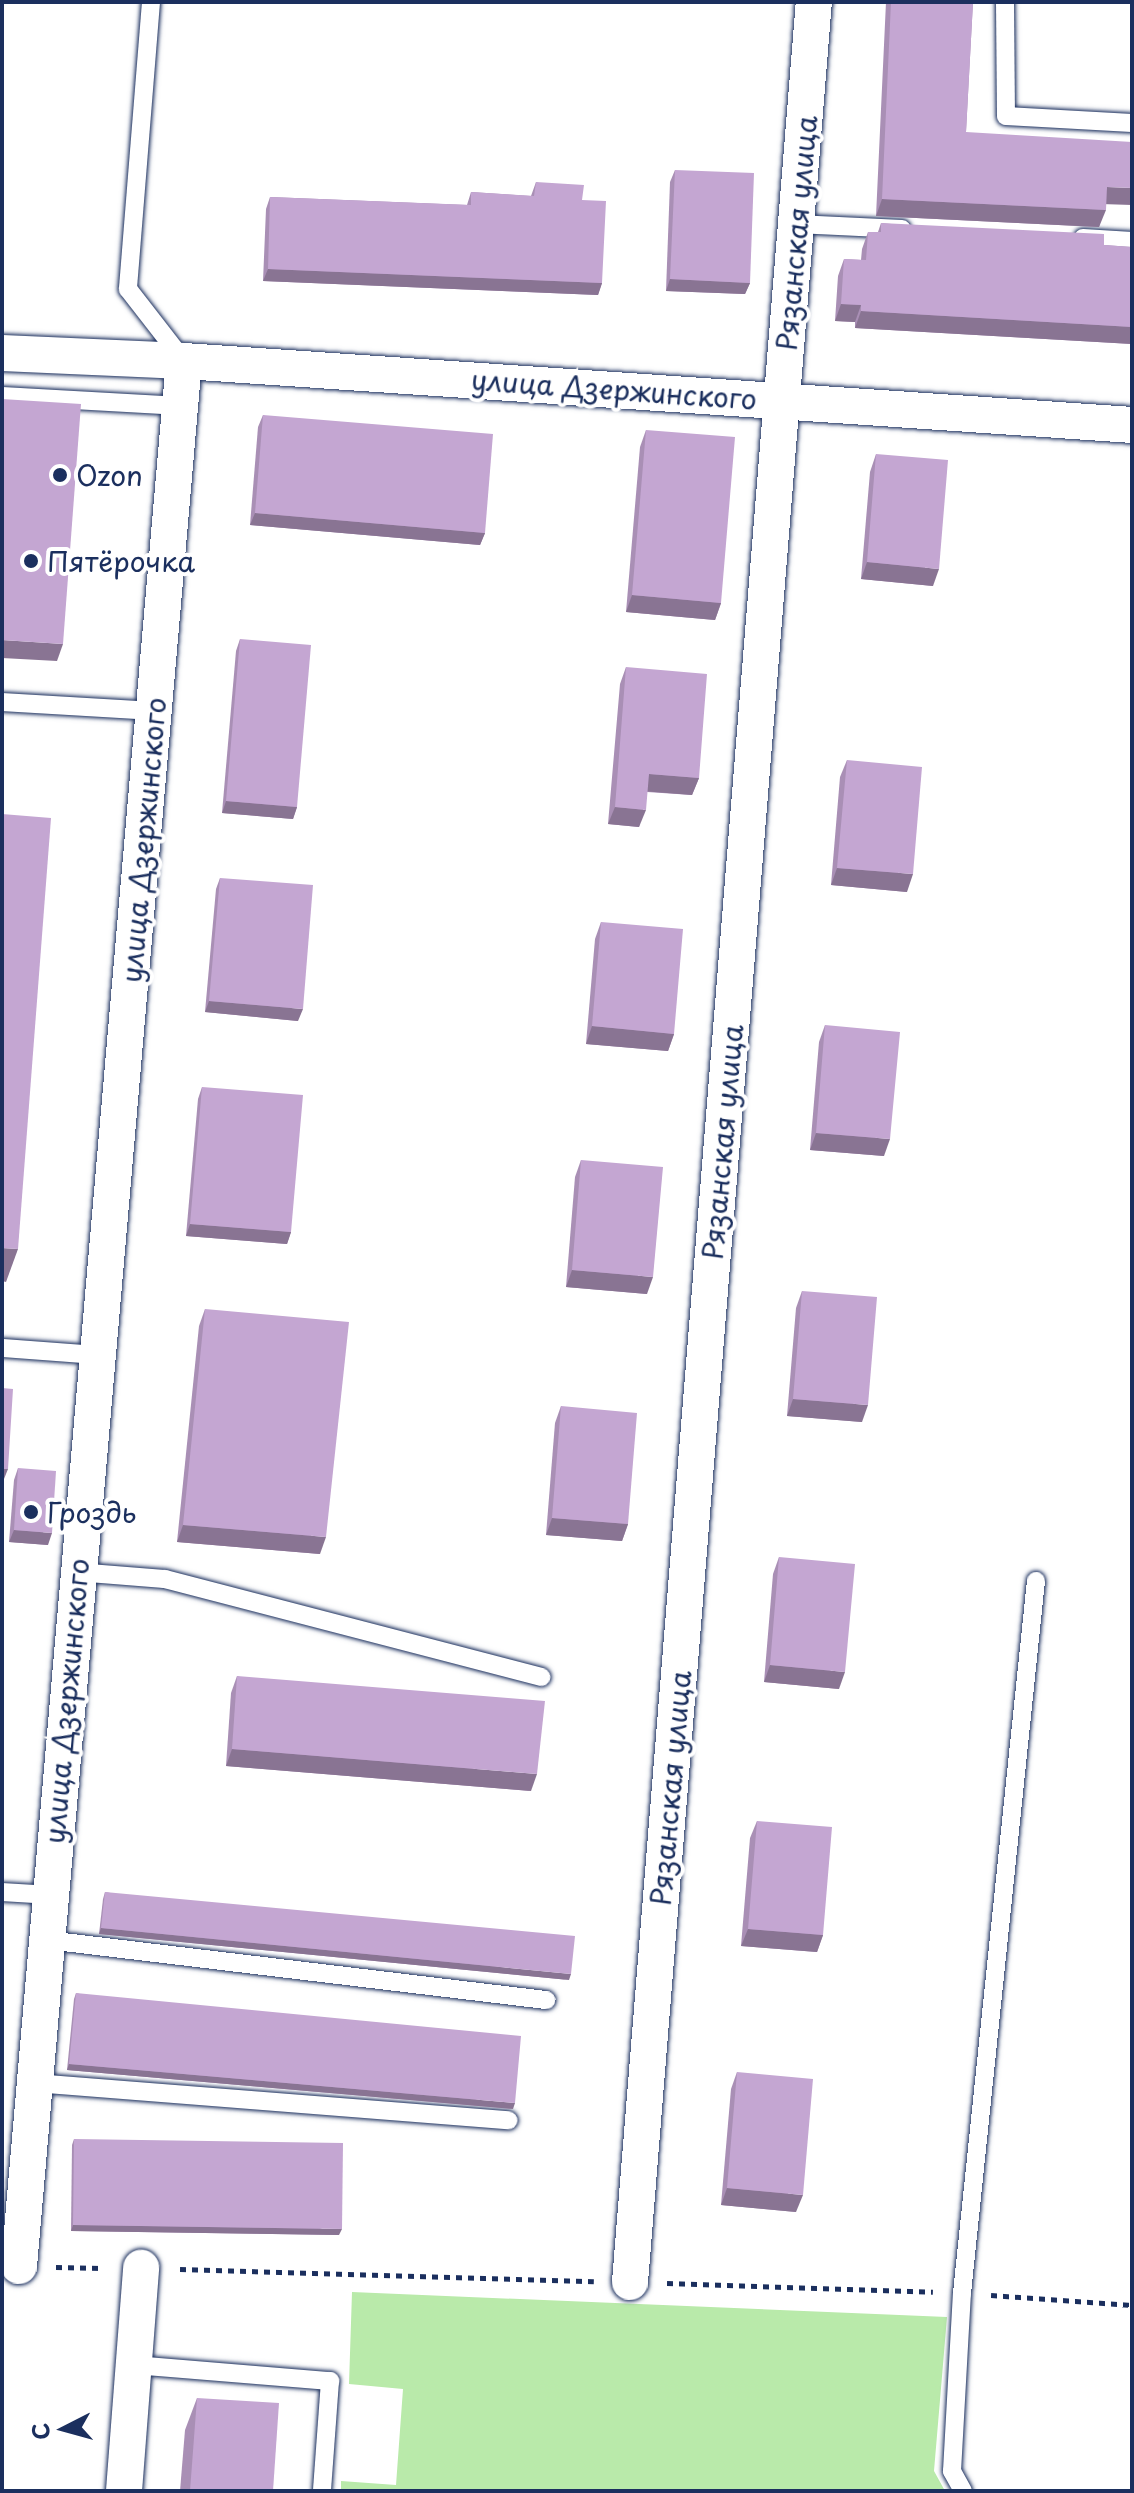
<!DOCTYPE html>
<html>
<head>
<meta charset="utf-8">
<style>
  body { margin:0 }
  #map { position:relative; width:1134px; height:2493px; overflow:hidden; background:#fff; font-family:"Playpen Sans",sans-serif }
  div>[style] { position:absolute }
  .green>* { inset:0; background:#b9eaaa }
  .path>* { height:5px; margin-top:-2.5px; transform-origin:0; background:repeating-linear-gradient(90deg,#1b2f5e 0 6px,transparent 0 12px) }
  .roads { filter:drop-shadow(0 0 2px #1b2f5e) drop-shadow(0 0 2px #1b2f5e) }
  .lane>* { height:18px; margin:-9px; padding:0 9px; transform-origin:9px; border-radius:9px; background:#fff }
  .street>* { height:36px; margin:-18px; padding:0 18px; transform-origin:18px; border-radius:18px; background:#fff }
  .wall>* { inset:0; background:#a98fb5 }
  .shaded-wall>* { inset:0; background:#897493 }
  .building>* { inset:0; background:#c4a6d2 }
  .dots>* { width:22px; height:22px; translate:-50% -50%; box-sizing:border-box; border:4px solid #fff; border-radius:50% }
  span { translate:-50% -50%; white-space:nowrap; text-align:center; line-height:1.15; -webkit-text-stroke:8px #fff; paint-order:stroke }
  .street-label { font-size:28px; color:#1b2f5e }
  .poi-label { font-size:28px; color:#1b2f5e }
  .left { translate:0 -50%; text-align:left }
  .frame { position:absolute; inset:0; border:4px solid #1b2f5e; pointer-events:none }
  .north { position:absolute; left:24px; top:2389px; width:80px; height:80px; -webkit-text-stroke:6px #fff; paint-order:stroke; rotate:264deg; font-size:22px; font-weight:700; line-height:32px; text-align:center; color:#1b2f5e }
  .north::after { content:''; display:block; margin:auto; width:28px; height:36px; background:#1b2f5e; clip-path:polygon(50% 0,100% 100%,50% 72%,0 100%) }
</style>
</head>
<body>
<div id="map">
  <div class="green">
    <div style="clip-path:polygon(352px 2292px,947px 2317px,934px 2471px,945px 2491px,341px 2491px,341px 2481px,396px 2485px,403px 2389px,349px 2384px)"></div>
  </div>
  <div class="path">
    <div style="left:56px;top:2267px;width:46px;rotate:1.2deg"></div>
    <div style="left:180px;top:2269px;width:414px;rotate:1.7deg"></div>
    <div style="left:667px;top:2283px;width:266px;rotate:1.9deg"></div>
    <div style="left:991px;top:2295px;width:141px;rotate:4.1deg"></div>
  </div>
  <div class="roads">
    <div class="lane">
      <div style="left:151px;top:2px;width:288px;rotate:94.6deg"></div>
      <div style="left:128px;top:289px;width:91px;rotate:52.1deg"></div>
      <div style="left:1005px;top:2px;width:114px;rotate:89.5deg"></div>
      <div style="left:1006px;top:116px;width:126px;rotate:3.2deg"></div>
      <div style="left:796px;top:224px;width:106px;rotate:2.7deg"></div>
      <div style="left:1083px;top:238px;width:49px;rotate:3.5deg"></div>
      <div style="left:2px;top:396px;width:179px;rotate:3.2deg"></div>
      <div style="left:2px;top:702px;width:152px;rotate:3.4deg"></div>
      <div style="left:2px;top:1348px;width:96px;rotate:4.2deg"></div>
      <div style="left:76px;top:1572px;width:89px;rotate:4.5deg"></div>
      <div style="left:165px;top:1579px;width:389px;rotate:14.6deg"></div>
      <div style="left:2px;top:1892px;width:49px;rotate:3.5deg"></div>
      <div style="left:47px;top:1940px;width:503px;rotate:6.86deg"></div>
      <div style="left:34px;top:2083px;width:476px;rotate:4.5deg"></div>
      <div style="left:134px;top:2365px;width:197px;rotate:4.7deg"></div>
      <div style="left:330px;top:2381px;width:110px;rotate:94.2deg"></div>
      <div style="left:963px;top:2491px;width:23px;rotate:-119deg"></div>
      <div style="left:952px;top:2471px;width:178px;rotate:-86.8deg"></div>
      <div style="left:962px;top:2293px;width:716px;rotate:-84.07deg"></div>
    </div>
    <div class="street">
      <div style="left:2px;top:353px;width:182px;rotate:2.5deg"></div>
      <div style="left:19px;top:2266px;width:1912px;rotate:-85.05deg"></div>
      <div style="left:184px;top:361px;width:950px;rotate:3.86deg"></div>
      <div style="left:630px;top:2282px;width:2287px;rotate:-85.39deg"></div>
      <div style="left:124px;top:2491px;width:224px;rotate:-85.6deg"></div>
    </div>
  </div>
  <div class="wall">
    <div style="clip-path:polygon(886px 2px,973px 2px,966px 132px,1106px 204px,1099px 227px,876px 216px)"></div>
    <div style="clip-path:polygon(675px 170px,750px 283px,745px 294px,666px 291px,670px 182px)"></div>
    <div style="clip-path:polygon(536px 182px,582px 200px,602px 283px,598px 295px,263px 281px,266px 209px,270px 197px,467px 205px,471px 192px,531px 196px)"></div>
    <div style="clip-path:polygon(881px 223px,1104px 245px,1132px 247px,1132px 344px,855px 328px,855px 322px,835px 321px,838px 276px,844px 259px,861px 260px,862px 249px,868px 232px,878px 232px)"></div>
    <div style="clip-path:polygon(263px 415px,485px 533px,480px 545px,250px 525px,258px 427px)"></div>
    <div style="clip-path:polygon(646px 430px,721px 603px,715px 620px,626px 612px,640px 447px)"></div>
    <div style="clip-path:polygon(876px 454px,933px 586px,861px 579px,870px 472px)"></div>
    <div style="clip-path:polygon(240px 639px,297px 807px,293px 819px,222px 813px,236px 651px)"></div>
    <div style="clip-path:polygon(626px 667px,699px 778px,692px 795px,647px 792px,639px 827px,608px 824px,620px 684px)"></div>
    <div style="clip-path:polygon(847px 760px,907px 892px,831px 885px,840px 777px)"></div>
    <div style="clip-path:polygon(220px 878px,298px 1021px,205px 1012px,216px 889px)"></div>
    <div style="clip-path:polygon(601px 922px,674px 1034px,668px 1051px,586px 1044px,595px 939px)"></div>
    <div style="clip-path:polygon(825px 1025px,884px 1156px,810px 1150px,819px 1042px)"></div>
    <div style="clip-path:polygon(202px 1087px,291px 1232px,287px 1244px,186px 1236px,198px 1099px)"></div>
    <div style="clip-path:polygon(581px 1160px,647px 1294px,566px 1287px,575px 1177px)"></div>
    <div style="clip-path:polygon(802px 1291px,862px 1422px,787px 1416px,796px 1308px)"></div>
    <div style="clip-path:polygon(205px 1309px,320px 1554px,177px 1542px,199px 1326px)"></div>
    <div style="clip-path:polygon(561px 1406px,628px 1524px,622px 1541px,546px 1535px,555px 1423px)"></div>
    <div style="clip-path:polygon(18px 1468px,48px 1545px,9px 1542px,14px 1480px)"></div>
    <div style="clip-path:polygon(779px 1557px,839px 1689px,764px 1682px,773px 1574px)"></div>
    <div style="clip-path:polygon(237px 1676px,531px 1791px,226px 1766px,231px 1693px)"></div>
    <div style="clip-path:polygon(757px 1821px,823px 1935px,817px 1952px,741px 1946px,750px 1838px)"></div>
    <div style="clip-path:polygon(105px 1892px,569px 1980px,99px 1934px,103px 1899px)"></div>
    <div style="clip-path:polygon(76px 1993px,513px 2109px,67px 2070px,74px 1999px)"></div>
    <div style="clip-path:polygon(737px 2072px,796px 2212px,721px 2205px,731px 2089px)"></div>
    <div style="clip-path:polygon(74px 2139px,339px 2235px,71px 2231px,72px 2145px)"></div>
    <div style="clip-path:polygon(197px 2398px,273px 2491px,180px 2491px,185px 2430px)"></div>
  </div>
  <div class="shaded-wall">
    <div style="clip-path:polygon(1107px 187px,1132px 188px,1132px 205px,1101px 204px)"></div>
    <div style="clip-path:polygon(882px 199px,1106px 210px,1099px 227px,876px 216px)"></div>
    <div style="clip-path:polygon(268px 269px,602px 283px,598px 295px,263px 281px)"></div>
    <div style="clip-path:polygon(670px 279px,750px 283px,745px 294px,666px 291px)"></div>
    <div style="clip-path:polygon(841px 304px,861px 305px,855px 322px,835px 321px)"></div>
    <div style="clip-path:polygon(861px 311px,1132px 327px,1132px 344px,855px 328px)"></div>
    <div style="clip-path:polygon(255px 513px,485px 533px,480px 545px,250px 525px)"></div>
    <div style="clip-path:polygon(867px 562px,939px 569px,933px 586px,861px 579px)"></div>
    <div style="clip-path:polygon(632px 595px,721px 603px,715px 620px,626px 612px)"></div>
    <div style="clip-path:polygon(2px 640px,63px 644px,57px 661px,2px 658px)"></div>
    <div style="clip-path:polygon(649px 774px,699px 778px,692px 795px,642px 791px)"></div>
    <div style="clip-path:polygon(226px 801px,297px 807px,293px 819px,222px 813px)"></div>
    <div style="clip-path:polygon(615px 807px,646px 810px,639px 827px,608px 824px)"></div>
    <div style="clip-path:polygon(837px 868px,913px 874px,907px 892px,831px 885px)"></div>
    <div style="clip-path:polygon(209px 1001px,303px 1009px,298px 1021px,205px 1012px)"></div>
    <div style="clip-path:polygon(592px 1026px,674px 1034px,668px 1051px,586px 1044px)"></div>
    <div style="clip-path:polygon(816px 1133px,890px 1139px,884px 1156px,810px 1150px)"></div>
    <div style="clip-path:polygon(190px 1224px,291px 1232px,287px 1244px,186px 1236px)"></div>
    <div style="clip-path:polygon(2px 1248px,18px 1249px,6px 1282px,2px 1281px)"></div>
    <div style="clip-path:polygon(572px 1270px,653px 1277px,647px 1294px,566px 1287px)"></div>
    <div style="clip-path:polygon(793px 1399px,868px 1405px,862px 1422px,787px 1416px)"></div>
    <div style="clip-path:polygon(2px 1469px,8px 1469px,2px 1484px)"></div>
    <div style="clip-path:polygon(552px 1518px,628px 1524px,622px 1541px,546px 1535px)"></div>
    <div style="clip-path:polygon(183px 1525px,326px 1537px,320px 1554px,177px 1542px)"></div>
    <div style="clip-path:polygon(14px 1530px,52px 1533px,48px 1545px,9px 1542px)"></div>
    <div style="clip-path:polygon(770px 1665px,845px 1672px,839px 1689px,764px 1682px)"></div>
    <div style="clip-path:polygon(232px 1749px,537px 1774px,531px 1791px,226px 1766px)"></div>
    <div style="clip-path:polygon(101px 1928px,571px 1974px,569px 1980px,99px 1934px)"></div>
    <div style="clip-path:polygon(748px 1929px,823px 1935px,817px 1952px,741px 1946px)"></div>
    <div style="clip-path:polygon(69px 2064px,515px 2103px,513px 2109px,67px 2070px)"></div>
    <div style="clip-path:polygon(727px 2188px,803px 2195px,796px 2212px,721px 2205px)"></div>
    <div style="clip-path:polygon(73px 2225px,342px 2229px,339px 2235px,71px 2231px)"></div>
  </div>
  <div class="building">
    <div style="clip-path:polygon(891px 2px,973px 2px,966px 132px,1132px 142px,1132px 188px,1107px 187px,1106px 210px,882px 199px)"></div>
    <div style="clip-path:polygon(675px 170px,754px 173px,750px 283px,670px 279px)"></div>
    <div style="clip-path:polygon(536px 182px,584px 185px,582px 200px,606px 201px,602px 283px,268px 269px,270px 197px,471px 205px,471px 192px,534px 196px)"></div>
    <div style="clip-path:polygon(881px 223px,1104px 234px,1104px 245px,1132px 247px,1132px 327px,861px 311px,861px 305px,841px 304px,844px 259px,866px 260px,868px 232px,881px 232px)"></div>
    <div style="clip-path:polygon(2px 399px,81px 404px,63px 644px,2px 640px)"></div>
    <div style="clip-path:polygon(263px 415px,493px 434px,485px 533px,255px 513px)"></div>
    <div style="clip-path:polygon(646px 430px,735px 437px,721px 603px,632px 595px)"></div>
    <div style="clip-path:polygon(876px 454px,948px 460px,939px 569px,867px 562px)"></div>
    <div style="clip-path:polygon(240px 639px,311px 645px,297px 807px,226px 801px)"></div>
    <div style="clip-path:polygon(626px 667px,707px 674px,699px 778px,649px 774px,646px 810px,615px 807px)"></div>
    <div style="clip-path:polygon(847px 760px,922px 767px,913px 874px,837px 868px)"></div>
    <div style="clip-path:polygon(2px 814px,51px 818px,18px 1249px,2px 1248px)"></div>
    <div style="clip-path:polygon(220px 878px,313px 885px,303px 1009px,209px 1001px)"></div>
    <div style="clip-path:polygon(601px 922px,683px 929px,674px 1034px,592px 1026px)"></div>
    <div style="clip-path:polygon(825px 1025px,900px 1032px,890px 1139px,816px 1133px)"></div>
    <div style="clip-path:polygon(202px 1087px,303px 1095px,291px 1232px,190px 1224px)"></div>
    <div style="clip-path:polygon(581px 1160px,663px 1167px,653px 1277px,572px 1270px)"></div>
    <div style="clip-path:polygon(802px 1291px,877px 1297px,868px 1405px,793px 1399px)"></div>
    <div style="clip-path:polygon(205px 1309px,349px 1322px,326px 1537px,183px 1525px)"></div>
    <div style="clip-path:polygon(2px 1388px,13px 1389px,8px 1469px,2px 1469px)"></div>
    <div style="clip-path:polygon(561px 1406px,637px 1413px,628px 1524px,552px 1518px)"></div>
    <div style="clip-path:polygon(18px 1468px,56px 1471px,52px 1533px,14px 1530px)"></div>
    <div style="clip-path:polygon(779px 1557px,855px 1564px,845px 1672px,770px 1665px)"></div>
    <div style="clip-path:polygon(237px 1676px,545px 1701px,537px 1774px,232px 1749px)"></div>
    <div style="clip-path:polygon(757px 1821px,832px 1827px,823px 1935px,748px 1929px)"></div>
    <div style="clip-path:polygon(105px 1892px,575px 1936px,571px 1974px,101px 1928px)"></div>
    <div style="clip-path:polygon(76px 1993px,521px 2036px,515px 2103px,69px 2064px)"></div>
    <div style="clip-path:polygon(737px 2072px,813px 2079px,803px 2195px,727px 2188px)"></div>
    <div style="clip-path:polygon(74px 2139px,343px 2143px,342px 2229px,73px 2225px)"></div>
    <div style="clip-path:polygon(197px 2398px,279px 2403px,273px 2491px,190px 2491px)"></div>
  </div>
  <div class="dots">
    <div style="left:60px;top:475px;background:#1b2f5e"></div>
    <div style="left:31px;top:561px;background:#1b2f5e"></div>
    <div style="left:31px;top:1512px;background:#1b2f5e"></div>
  </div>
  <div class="street-label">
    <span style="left:796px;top:233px;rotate:-85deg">Рязанская улица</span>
    <span style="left:614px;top:389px;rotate:4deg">улица Дзержинского</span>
    <span style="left:143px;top:840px;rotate:-85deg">улица Дзержинского</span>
    <span style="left:722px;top:1142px;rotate:-85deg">Рязанская улица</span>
    <span style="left:66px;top:1701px;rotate:-85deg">улица Дзержинского</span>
    <span style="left:670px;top:1788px;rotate:-85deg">Рязанская улица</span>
  </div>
  <div class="poi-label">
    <span class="left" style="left:76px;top:475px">Ozon</span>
    <span class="left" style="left:47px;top:561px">Пятёрочка</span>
    <span class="left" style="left:47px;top:1512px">Гроздь</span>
  </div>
  <div class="frame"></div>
  <div class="north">С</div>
</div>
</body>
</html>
